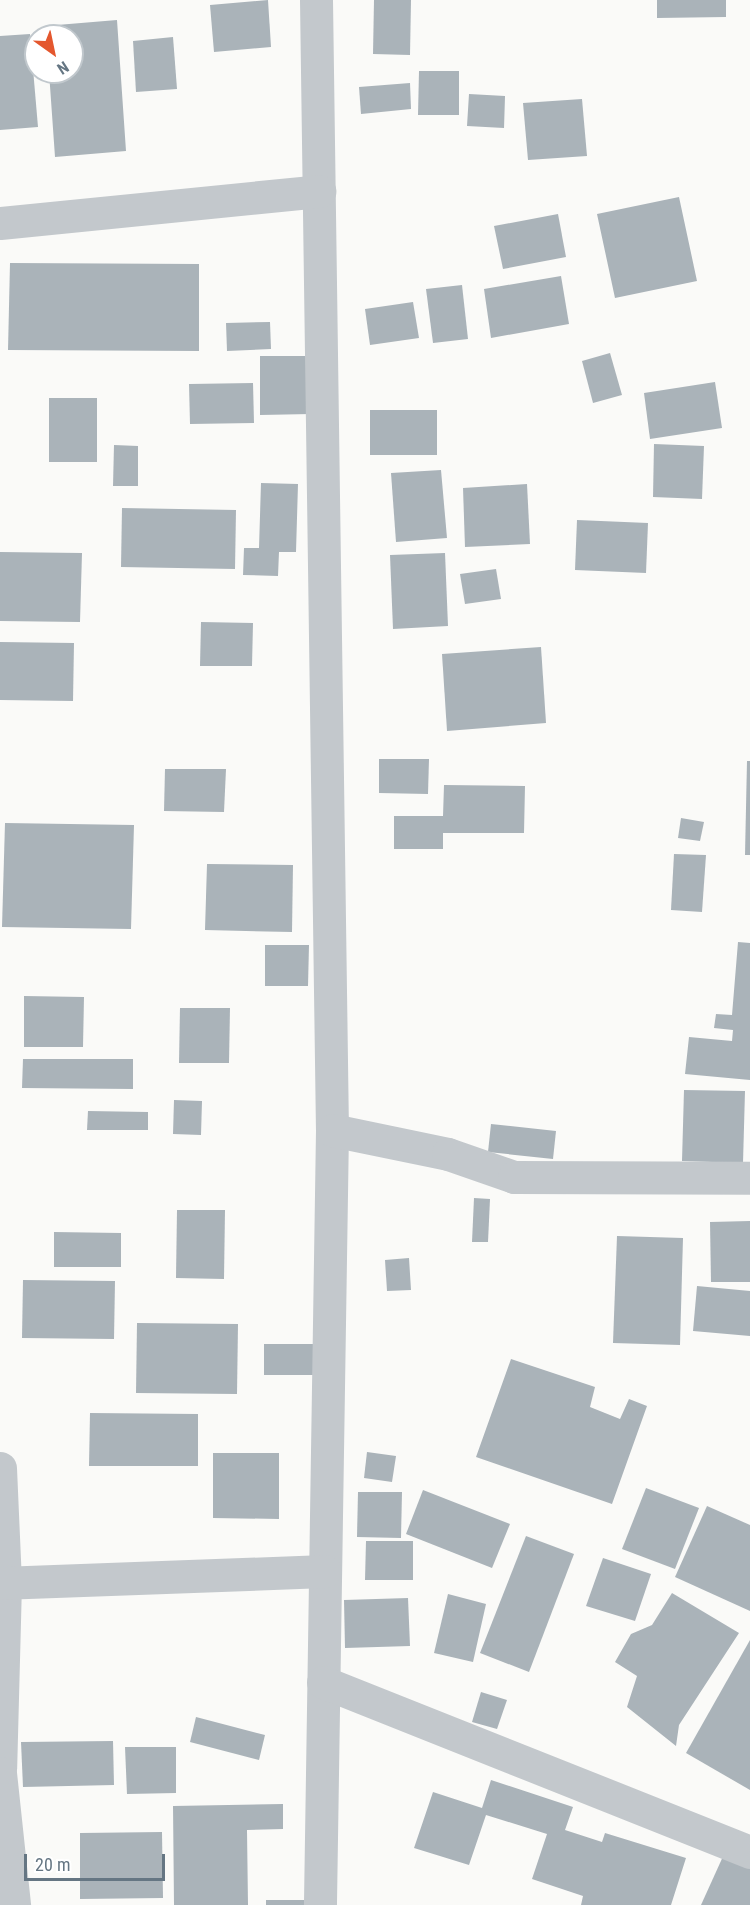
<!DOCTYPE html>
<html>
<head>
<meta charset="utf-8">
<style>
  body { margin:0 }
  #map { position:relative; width:750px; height:1905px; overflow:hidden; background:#fafaf8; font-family:"Roboto Condensed",sans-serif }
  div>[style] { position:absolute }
  .building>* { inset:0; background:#aab3b9 }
  .minor>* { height:33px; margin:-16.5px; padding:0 16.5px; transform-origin:16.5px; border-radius:16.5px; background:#c3c8cc }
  span { translate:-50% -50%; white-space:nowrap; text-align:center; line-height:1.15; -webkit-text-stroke:6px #fff; paint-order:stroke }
  .north { position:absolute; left:24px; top:24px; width:60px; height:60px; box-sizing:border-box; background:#fff; border:2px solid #c1c8cd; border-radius:50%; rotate:147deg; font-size:16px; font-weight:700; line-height:24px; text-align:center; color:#657683 }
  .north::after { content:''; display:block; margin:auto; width:21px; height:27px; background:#e4572e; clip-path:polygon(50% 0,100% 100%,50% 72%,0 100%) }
  .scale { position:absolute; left:24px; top:1854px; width:141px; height:27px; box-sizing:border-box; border:3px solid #657683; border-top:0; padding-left:8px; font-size:18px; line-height:21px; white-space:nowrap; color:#657683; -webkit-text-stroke:4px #fff; paint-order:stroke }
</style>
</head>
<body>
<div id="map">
  <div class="building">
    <div style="clip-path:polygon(268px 0,271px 47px,214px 52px,210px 5px)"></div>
    <div style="clip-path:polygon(374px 0,411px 0,410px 55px,373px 54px)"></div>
    <div style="clip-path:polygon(657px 0,726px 0,726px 17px,657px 18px)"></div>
    <div style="clip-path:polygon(117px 20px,126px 151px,55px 157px,49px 72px,72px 72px,72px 36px,46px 36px,45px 26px)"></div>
    <div style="clip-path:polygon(30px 34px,38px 127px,0 130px,0 36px)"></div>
    <div style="clip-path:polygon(173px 37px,177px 89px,136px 92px,133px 41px)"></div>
    <div style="clip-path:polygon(419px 71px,459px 71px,459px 115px,418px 115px)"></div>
    <div style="clip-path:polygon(410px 83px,411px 109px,361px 114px,359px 87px)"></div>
    <div style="clip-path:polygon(469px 94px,505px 96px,504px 128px,467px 126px)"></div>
    <div style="clip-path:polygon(582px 99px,587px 156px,528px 160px,523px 103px)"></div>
    <div style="clip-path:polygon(679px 197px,697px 281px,615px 298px,597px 214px)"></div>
    <div style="clip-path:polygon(558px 214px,566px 257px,503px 269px,494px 226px)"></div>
    <div style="clip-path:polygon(10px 263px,199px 264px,199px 351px,8px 350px)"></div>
    <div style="clip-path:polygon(561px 276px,569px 324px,491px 338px,484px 289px)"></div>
    <div style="clip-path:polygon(462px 285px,468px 339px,433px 343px,426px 289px)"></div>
    <div style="clip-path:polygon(413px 302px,419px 338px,370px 345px,365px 309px)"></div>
    <div style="clip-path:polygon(270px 322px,271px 349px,227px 351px,226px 323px)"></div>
    <div style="clip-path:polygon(610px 353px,622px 395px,593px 403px,582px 361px)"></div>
    <div style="clip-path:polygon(260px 356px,311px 356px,311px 414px,260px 415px)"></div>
    <div style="clip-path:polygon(715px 382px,722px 428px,650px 439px,644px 393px)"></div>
    <div style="clip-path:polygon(253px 383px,254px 423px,190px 424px,189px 384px)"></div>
    <div style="clip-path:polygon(49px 398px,97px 398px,97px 462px,49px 462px)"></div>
    <div style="clip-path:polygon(370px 410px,437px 410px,437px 455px,370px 455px)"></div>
    <div style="clip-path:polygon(654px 444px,704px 446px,702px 499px,653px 497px)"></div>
    <div style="clip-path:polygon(114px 445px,138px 446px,138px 486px,113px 486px)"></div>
    <div style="clip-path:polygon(441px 470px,447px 538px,396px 542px,391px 473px)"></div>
    <div style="clip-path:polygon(261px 483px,298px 484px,296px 552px,279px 552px,278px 576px,243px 575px,244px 548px,259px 548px)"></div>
    <div style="clip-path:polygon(527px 484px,530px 544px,465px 547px,463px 488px)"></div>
    <div style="clip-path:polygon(122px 508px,236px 510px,235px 569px,121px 567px)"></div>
    <div style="clip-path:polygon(577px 520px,648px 523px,646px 573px,575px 570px)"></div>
    <div style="clip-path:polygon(0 552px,82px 553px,80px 622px,0 621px)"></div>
    <div style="clip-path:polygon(445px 553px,448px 626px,393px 629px,390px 555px)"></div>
    <div style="clip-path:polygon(496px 569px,501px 599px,465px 604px,460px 574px)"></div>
    <div style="clip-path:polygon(201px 622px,253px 623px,252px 666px,200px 666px)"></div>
    <div style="clip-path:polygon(0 642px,74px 643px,73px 701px,0 700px)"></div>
    <div style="clip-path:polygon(541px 647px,546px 723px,447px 731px,442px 654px)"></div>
    <div style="clip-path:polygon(379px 759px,429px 759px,428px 794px,379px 793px)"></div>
    <div style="clip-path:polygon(747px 761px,750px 761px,750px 855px,745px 855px)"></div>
    <div style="clip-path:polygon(165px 769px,226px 769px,224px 812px,164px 811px)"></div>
    <div style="clip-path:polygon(444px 785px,525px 786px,524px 833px,443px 833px,443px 849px,394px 849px,394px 816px,443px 816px)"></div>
    <div style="clip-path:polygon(681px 818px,704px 822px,700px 841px,678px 838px)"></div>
    <div style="clip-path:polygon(5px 823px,134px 825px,131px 929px,2px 927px)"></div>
    <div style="clip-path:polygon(674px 854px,706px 855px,702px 912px,671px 910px)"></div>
    <div style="clip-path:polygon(207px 864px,293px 865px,292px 932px,205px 930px)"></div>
    <div style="clip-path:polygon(738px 942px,750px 943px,750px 1080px,685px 1074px,689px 1037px,732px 1041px,733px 1030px,714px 1028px,716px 1014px,732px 1015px)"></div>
    <div style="clip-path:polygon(265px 945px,309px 945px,308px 986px,265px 986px)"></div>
    <div style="clip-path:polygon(24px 996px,84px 997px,83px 1047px,24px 1047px)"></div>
    <div style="clip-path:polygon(180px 1008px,230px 1008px,229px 1063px,179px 1063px)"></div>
    <div style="clip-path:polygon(23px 1059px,133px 1059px,133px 1089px,22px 1088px)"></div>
    <div style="clip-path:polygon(684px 1090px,745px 1091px,743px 1163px,682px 1161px)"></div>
    <div style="clip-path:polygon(174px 1100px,202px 1101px,201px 1135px,173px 1134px)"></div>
    <div style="clip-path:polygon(88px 1111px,148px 1112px,148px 1130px,87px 1130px)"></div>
    <div style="clip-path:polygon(491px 1124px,556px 1131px,553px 1159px,488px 1152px)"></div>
    <div style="clip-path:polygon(474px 1198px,490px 1199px,488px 1242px,472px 1242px)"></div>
    <div style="clip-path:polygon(177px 1210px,225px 1210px,224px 1279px,176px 1278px)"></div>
    <div style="clip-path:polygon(750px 1221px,750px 1282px,711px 1282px,710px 1222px)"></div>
    <div style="clip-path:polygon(54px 1232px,121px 1233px,121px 1267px,54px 1267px)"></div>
    <div style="clip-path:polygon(617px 1236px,683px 1238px,680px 1345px,613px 1343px)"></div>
    <div style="clip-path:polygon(409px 1258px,411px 1290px,387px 1291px,385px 1260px)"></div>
    <div style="clip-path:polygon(23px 1280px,115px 1281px,114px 1339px,22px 1338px)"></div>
    <div style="clip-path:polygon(697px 1286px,750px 1291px,750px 1336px,693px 1331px)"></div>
    <div style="clip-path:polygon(137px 1323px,238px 1324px,237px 1394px,136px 1393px)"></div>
    <div style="clip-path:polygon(264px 1344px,314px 1344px,314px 1375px,264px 1375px)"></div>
    <div style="clip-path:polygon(511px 1359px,595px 1387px,590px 1407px,620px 1419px,629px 1399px,647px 1406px,612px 1504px,476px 1457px)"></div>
    <div style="clip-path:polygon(90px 1413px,198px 1414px,198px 1466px,89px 1466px)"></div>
    <div style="clip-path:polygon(367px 1452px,396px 1456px,392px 1482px,364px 1478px)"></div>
    <div style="clip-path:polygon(213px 1453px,279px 1453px,279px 1519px,213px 1518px)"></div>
    <div style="clip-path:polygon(646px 1488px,699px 1508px,675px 1569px,622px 1549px)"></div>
    <div style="clip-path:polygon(423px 1490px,510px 1524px,492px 1568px,406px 1534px)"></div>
    <div style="clip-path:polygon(358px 1492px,402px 1492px,401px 1538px,357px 1537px)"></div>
    <div style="clip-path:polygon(707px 1506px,750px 1525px,750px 1611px,675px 1577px)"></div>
    <div style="clip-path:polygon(526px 1536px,574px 1554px,529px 1672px,480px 1653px)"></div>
    <div style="clip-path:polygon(366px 1541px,413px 1541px,413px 1580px,365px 1580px)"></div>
    <div style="clip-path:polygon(603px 1558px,651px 1574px,635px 1621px,586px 1606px)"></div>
    <div style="clip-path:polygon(672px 1593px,739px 1633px,679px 1725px,676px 1746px,627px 1707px,637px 1676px,615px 1662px,631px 1634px,652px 1625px)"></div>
    <div style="clip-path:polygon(448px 1594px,486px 1604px,473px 1662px,434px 1653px)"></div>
    <div style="clip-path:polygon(408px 1598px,410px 1646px,345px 1648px,344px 1600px)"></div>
    <div style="clip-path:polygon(750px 1640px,750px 1790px,686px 1753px)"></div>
    <div style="clip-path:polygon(481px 1692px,507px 1700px,497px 1729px,472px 1722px)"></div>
    <div style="clip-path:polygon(196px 1717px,265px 1735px,259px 1760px,190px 1742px)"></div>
    <div style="clip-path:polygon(113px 1741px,114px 1785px,23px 1787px,21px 1742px)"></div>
    <div style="clip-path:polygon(125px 1747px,176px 1747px,176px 1793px,127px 1794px)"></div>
    <div style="clip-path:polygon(491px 1780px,573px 1807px,565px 1830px,602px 1842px,605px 1833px,686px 1858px,671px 1905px,581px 1905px,583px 1896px,532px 1879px,547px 1834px,486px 1815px,469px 1865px,414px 1848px,433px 1792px,482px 1808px)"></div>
    <div style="clip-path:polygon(283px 1804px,283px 1829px,247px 1830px,248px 1905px,174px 1905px,173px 1806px)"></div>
    <div style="clip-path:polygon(162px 1832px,163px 1898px,80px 1899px,80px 1833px)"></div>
    <div style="clip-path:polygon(725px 1852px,750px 1863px,750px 1905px,701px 1905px)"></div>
    <div style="clip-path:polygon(266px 1900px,314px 1900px,314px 1905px,266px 1905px)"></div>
  </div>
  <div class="minor">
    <div style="left:316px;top:0;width:1130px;rotate:89.19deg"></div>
    <div style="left:332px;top:1130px;width:775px;rotate:90.89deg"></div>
    <div style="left:0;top:223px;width:321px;rotate:-5.7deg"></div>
    <div style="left:332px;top:1130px;width:118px;rotate:11.7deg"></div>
    <div style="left:448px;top:1154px;width:70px;rotate:19.2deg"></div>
    <div style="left:514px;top:1177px;width:236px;rotate:0.2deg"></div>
    <div style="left:0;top:1468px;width:115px;rotate:87.5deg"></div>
    <div style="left:5px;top:1583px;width:185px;rotate:91.5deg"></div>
    <div style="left:0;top:1583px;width:325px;rotate:-2.1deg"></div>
    <div style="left:323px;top:1682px;width:460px;rotate:21.7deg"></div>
    <div style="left:0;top:1773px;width:133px;rotate:83.9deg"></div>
  </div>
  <div class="north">N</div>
  <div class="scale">20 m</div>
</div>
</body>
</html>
